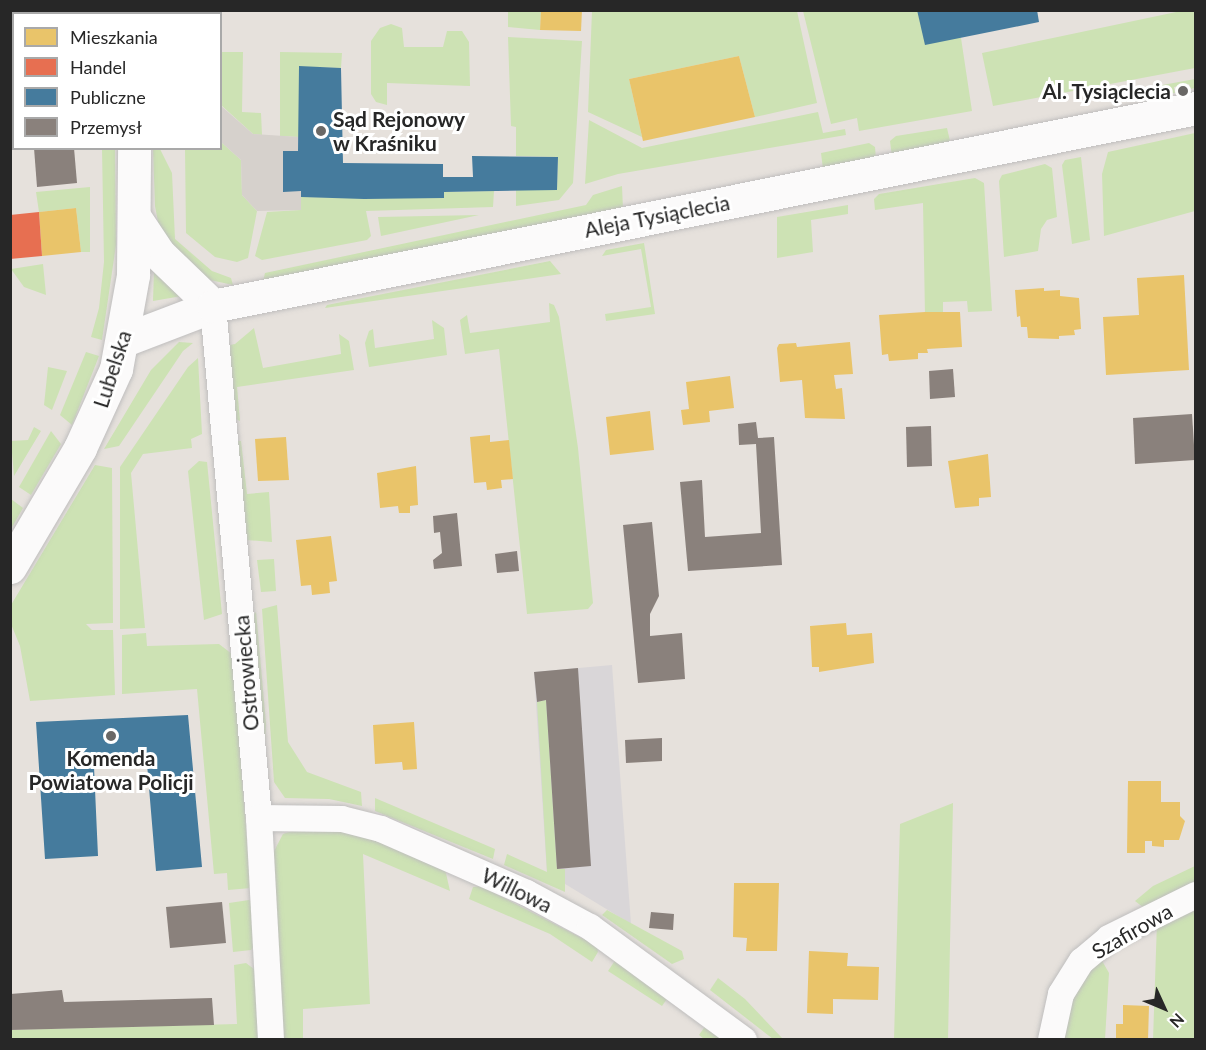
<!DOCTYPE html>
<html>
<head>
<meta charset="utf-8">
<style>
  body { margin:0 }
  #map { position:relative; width:1206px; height:1050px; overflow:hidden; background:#e6e1dc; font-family:Lato,sans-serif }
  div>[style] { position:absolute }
  .industrial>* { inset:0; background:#d9d6d8 }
  .green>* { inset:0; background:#cde2b4 }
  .plaza>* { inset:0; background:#d6d1cc }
  .homes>* { inset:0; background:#e9c46a }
  .shops>* { inset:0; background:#e76f51 }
  .public>* { inset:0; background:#457b9d }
  .industry>* { inset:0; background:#8a817c }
  .roads { filter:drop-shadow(0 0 2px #bfbebe) drop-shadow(0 0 2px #bfbebe) }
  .street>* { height:26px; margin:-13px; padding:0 13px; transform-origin:13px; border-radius:13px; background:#fbfafa }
  .secondary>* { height:33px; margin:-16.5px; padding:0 16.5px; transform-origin:16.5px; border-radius:16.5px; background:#fbfafa }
  .dots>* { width:16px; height:16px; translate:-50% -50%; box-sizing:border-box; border:3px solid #fff; border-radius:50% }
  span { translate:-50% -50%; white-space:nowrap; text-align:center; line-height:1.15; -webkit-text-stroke:6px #fff; paint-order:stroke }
  .poi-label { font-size:21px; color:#272727; font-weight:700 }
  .right { translate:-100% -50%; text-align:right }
  .left { translate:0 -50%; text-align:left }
  .street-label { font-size:21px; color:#272727 }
  .frame { position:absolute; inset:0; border:12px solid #272727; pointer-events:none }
  .legend { position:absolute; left:12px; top:12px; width:210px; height:138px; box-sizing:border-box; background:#fff; border:2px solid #a9a9a9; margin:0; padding:8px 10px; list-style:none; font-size:18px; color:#272727 }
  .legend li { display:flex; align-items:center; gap:12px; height:30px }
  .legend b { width:30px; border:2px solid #a9a9a9 }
  .north { position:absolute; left:1134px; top:978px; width:60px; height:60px; -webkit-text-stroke:4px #fff; paint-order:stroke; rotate:134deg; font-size:16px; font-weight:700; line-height:24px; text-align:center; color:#272727 }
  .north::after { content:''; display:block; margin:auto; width:21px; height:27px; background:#272727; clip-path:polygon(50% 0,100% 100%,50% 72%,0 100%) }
</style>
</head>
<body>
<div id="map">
  <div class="industrial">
    <div style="clip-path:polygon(612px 665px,631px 924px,547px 873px,534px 672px)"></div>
  </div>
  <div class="green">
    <div style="clip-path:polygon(508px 11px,541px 11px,540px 30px,508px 27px)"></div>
    <div style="clip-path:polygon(592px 11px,797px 11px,817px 103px,755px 117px,739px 56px,629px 79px,642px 137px,588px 112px)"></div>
    <div style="clip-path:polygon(803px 11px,917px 11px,961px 38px,972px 111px,859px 131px,857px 118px,831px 124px)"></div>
    <div style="clip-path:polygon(1181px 11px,1195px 11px,1195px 68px,993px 106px,982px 53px)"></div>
    <div style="clip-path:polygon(391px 24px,402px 28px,404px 47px,443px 47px,447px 31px,462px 31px,469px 42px,470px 86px,387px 83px,387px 105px,376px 102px,371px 94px,371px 41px,380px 28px)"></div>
    <div style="clip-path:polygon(508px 37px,582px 41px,573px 183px,559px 200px,516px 206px,516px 190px,557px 189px,558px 157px,516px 156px,516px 127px,511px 126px)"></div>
    <div style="clip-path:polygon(221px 52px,243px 52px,242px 112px,261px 113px,262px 135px,253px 134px,221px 105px)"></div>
    <div style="clip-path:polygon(280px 52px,342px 53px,341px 68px,299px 67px,299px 137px,280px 136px)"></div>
    <div style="clip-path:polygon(1195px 79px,1195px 88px,1191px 89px,1189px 84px,1174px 87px,1175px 93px,1132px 100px,1130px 91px)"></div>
    <div style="clip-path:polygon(818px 112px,823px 133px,845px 129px,846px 135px,618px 174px,585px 184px,589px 120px,642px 148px)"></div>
    <div style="clip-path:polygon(947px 128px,950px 141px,892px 157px,890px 141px,896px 136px)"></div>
    <div style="clip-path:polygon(1195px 133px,1195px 211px,1104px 236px,1102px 174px,1108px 152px)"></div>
    <div style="clip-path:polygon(221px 142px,241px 160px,242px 195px,257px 211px,248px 258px,237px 262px,215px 257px,186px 233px,185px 149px,220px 148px)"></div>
    <div style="clip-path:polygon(869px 143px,875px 147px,876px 159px,823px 169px,821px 153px)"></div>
    <div style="clip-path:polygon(102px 149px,115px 149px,116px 245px,102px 340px,91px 337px,99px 308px,104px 262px)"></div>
    <div style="clip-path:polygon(153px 149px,160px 149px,172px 173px,175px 239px,212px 271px,231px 278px,233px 285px,210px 280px,189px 268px,159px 227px,155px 206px)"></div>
    <div style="clip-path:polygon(1081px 157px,1090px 240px,1072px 244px,1062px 165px,1065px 160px)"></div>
    <div style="clip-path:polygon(1045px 164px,1052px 168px,1057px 217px,1047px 220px,1041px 229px,1038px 251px,1004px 257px,999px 181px,1002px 175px)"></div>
    <div style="clip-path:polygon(975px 178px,984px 183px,992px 311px,968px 312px,967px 301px,943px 302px,943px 314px,925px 315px,923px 203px,875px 210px,874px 199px,879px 194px)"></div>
    <div style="clip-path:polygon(622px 186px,623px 209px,263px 281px,265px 273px,586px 205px,593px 195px)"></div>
    <div style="clip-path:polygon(90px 187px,90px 252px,81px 252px,76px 208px,39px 212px,36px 192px)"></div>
    <div style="clip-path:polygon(494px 191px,493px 207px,366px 211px,371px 236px,367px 240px,262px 260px,255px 256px,267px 212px,301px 210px,301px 197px,444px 198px,444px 192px)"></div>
    <div style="clip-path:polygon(848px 205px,848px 214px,811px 220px,813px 252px,777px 258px,777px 217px)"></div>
    <div style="clip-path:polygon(479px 215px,381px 236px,378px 217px)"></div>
    <div style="clip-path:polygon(644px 243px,655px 314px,606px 321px,605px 314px,651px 307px,641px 249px,602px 256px,606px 250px)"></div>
    <div style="clip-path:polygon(550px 261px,561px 274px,325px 308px,327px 305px)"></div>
    <div style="clip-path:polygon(43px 264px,46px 295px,24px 287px,11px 269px)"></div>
    <div style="clip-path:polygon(154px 270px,182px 296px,153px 301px)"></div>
    <div style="clip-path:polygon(549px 303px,554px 305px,559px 317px,578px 448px,593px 603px,588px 609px,527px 614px,499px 349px,465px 354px,460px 320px,467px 315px,470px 333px,550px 322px)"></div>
    <div style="clip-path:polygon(432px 320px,444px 328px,447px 355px,369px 367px,365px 343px,369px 331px,373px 329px,375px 348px,434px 339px)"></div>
    <div style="clip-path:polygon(254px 328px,263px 368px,341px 354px,339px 334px,349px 341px,354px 370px,237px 387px,240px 421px,231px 417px,225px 346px,235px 344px)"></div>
    <div style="clip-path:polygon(179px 342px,193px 343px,183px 351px,119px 446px,104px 449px,151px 370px)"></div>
    <div style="clip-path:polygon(86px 352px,99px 356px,72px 425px,60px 415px)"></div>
    <div style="clip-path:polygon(198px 358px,202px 434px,191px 439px,192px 448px,143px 454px,131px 473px,145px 628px,120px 629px,120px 467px,188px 367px)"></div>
    <div style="clip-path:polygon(48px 367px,67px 371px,52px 410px,44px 405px)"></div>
    <div style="clip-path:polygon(34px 427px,41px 431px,14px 476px,11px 441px,28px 440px)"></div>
    <div style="clip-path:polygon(51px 431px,61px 444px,31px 495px,19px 487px)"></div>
    <div style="clip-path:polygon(238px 441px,241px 441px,247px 494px,269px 492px,272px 542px,246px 540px)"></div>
    <div style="clip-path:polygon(199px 461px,207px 462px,222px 614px,204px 620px,188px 471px)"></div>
    <div style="clip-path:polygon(95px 465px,112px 468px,113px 623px,86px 624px,92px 630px,113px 630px,115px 695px,30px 701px,20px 646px,11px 624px,11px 605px)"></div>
    <div style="clip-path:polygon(11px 499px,23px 508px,11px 529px,10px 501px)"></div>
    <div style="clip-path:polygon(274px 559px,276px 591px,261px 592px,257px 560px)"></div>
    <div style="clip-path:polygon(277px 605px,288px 742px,307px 772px,361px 792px,362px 806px,329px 799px,285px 798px,274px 782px,262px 609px)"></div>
    <div style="clip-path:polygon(256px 612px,266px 724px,264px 763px,252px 616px)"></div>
    <div style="clip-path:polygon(146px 633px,147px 646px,219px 644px,232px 654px,251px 888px,228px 890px,227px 873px,214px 874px,197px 689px,122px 694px,122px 635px)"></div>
    <div style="clip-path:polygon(546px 700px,557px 869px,565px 869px,565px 892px,504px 865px,507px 854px,547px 872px,537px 702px)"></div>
    <div style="clip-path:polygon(375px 798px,495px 849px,493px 859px,375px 811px)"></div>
    <div style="clip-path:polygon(953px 803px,948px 1039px,894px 1039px,900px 824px)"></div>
    <div style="clip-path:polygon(307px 826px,350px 833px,388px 844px,445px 869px,450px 891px,363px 854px,370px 1004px,303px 1009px,303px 1039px,280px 1039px,272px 855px,283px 834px)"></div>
    <div style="clip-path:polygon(1195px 866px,1195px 887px,1148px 911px,1135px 901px,1153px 886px)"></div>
    <div style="clip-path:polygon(481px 886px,597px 946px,598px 952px,592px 962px,550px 934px,469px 899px,473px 887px)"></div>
    <div style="clip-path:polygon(249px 900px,253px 903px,256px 945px,251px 950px,233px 952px,229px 903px)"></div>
    <div style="clip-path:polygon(1195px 901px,1195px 1039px,1153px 1040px,1157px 922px)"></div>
    <div style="clip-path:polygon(607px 910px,682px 951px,684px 959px,672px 964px,602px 915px)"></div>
    <div style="clip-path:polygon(616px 959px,669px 996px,662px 1006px,608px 971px)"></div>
    <div style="clip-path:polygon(1101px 959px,1109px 973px,1105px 1039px,1058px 1040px,1071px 990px)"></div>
    <div style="clip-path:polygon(246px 963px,258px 972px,261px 1039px,11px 1040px,10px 1030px,237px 1024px,234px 965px)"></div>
    <div style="clip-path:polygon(718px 978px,745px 999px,783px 1039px,773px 1039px,710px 990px)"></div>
    <div style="clip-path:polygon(706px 1025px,725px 1039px,704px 1039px,699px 1035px)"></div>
  </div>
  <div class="plaza">
    <div style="clip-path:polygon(220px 105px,253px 134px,299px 137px,298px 151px,283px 151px,283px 191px,301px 191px,301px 210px,257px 211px,242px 195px,241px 160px,221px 142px)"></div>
  </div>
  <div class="homes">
    <div style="clip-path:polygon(541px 10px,582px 10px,581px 31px,540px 30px)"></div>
    <div style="clip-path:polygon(739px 56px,755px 117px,643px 141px,629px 79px)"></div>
    <div style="clip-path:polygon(76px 208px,81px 252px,42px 256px,39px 212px)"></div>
    <div style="clip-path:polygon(1184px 275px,1189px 370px,1106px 375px,1103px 317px,1139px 315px,1137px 278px)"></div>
    <div style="clip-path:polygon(1044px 288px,1044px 291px,1060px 290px,1060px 296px,1079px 298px,1081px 329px,1074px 330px,1075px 335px,1059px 336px,1059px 339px,1028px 338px,1027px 327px,1021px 327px,1020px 316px,1017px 317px,1015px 290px)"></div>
    <div style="clip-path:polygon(925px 312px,960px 312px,962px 347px,927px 349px,928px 353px,918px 353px,918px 359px,889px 361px,888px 354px,882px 355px,879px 315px)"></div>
    <div style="clip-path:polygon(850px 342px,853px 374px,834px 375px,836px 389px,842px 388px,845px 419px,805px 418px,802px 380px,780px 382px,777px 348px,779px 344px,796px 343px,797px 347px)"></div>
    <div style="clip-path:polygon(730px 376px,734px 408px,709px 411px,710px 422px,683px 425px,681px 410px,689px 409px,686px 382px)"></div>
    <div style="clip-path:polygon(650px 411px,654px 450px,610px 455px,606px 417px)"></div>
    <div style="clip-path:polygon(490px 435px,490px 442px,509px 440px,513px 479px,501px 480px,502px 488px,487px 490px,486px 482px,474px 483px,470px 437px)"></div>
    <div style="clip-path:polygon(286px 437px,289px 480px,258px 481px,255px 439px)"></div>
    <div style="clip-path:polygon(988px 454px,991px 497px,979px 498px,979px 506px,955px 508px,948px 461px)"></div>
    <div style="clip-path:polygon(416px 466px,418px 505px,410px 506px,410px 513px,399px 513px,398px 506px,380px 508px,377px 473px)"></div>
    <div style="clip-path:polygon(331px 536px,337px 581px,329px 582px,330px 593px,312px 595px,311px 585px,301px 586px,296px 540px)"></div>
    <div style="clip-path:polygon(846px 623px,847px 635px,872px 633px,874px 663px,819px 672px,819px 667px,812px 667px,810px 626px)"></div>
    <div style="clip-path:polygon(414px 722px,417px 769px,403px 770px,402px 762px,375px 764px,373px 725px)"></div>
    <div style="clip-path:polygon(1128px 781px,1161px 781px,1161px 802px,1180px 802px,1180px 816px,1185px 821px,1179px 840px,1164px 840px,1164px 847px,1152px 846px,1152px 841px,1145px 841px,1145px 853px,1127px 853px)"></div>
    <div style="clip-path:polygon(734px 883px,779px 883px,777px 951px,746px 951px,747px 938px,733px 937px)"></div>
    <div style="clip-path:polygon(809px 951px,848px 953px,847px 966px,879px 967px,878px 1000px,833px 999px,833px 1014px,807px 1013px)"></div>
    <div style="clip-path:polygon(1123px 1005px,1149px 1006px,1148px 1040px,1116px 1040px,1116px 1024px,1123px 1024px)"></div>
  </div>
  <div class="shops">
    <div style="clip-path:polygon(39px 212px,42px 256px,10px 259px,10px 215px)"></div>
  </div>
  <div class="public">
    <div style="clip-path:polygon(917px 10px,1037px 10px,1039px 22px,925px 45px)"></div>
    <div style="clip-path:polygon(299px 66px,341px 68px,343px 163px,443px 164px,443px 177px,473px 177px,472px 156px,558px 157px,557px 190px,444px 192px,444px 198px,364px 199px,301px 197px,301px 191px,283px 192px,283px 151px,298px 151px)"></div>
    <div style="clip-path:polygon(188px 715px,202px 867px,156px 871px,147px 764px,94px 767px,98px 856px,45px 859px,36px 722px)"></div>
  </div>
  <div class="industry">
    <div style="clip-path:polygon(34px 148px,74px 148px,77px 183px,37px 187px)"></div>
    <div style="clip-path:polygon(953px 369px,955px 397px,930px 399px,929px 371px)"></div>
    <div style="clip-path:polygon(1192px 414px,1195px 460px,1135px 464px,1133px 418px)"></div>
    <div style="clip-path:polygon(756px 422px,758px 438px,774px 437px,782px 565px,688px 571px,680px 482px,702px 480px,705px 537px,761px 533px,756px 444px,739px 445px,738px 424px)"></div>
    <div style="clip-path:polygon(931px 426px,932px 466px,907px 467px,906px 427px)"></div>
    <div style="clip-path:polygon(457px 513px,462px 566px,434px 569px,433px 560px,442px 553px,440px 532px,434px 533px,433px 516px)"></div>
    <div style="clip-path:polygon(652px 522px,659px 596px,650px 614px,650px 636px,682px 633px,685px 679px,638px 683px,623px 525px)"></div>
    <div style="clip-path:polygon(517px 551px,519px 571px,497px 573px,495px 554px)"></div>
    <div style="clip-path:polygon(578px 668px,591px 866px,557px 869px,546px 700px,537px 702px,534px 672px)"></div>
    <div style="clip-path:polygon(662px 738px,662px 761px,626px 763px,625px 740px)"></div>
    <div style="clip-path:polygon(222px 902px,226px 943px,170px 948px,166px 907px)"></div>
    <div style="clip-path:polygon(651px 912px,674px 914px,673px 930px,649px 928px)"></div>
    <div style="clip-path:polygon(62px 990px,64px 1002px,212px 998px,214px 1025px,10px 1030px,10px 994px)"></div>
  </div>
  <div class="roads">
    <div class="street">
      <div style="left:213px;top:306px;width:514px;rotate:84.87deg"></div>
      <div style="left:259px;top:818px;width:222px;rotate:86.9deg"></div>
      <div style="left:259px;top:818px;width:83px;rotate:0.7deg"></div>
      <div style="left:342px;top:819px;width:40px;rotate:14.4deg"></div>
      <div style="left:381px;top:829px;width:159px;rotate:23.7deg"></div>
      <div style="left:527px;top:893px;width:72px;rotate:28.4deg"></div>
      <div style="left:590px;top:927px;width:191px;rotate:36.3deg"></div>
      <div style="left:1051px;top:1040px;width:47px;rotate:-77.7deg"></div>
      <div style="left:1061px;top:994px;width:39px;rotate:-58deg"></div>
      <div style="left:1082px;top:961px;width:35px;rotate:-40deg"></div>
      <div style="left:1109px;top:938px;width:97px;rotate:-26.3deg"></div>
    </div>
    <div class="secondary">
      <div style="left:132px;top:10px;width:4px;rotate:90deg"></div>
      <div style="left:135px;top:218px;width:43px;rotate:56.3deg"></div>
      <div style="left:159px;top:254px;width:75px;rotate:43.9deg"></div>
      <div style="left:124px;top:340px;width:95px;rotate:-20.9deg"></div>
      <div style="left:213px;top:306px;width:1003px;rotate:-11.39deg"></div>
      <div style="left:10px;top:567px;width:138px;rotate:-59.5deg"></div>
      <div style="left:80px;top:448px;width:87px;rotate:-65.5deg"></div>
      <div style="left:116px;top:369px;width:96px;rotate:-79.7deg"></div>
      <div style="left:133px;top:275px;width:127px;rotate:-89.5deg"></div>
    </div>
  </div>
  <div class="dots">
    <div style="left:1183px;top:91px;background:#6a6866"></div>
    <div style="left:321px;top:131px;background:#6a6866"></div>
    <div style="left:111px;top:736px;background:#6a6866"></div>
  </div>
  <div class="poi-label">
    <span class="right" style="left:1171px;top:91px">Al. Tysiąclecia</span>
    <span class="left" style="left:333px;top:131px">Sąd Rejonowy<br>w Kraśniku</span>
    <span style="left:111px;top:770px">Komenda<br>Powiatowa Policji</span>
  </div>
  <div class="street-label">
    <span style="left:657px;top:216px;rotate:-11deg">Aleja Tysiąclecia</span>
    <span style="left:112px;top:369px;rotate:-72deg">Lubelska</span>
    <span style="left:246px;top:673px;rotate:-95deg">Ostrowiecka</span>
    <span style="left:517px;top:890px;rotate:26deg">Willowa</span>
    <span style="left:1132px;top:931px;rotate:-30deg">Szafirowa</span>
  </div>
  <div class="frame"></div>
  <ul class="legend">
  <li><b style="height:16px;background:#e9c46a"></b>Mieszkania</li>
  <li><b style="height:16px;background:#e76f51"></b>Handel</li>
  <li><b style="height:16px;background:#457b9d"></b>Publiczne</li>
  <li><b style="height:16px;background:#8a817c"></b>Przemysł</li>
  </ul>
  <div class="north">N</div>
</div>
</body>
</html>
